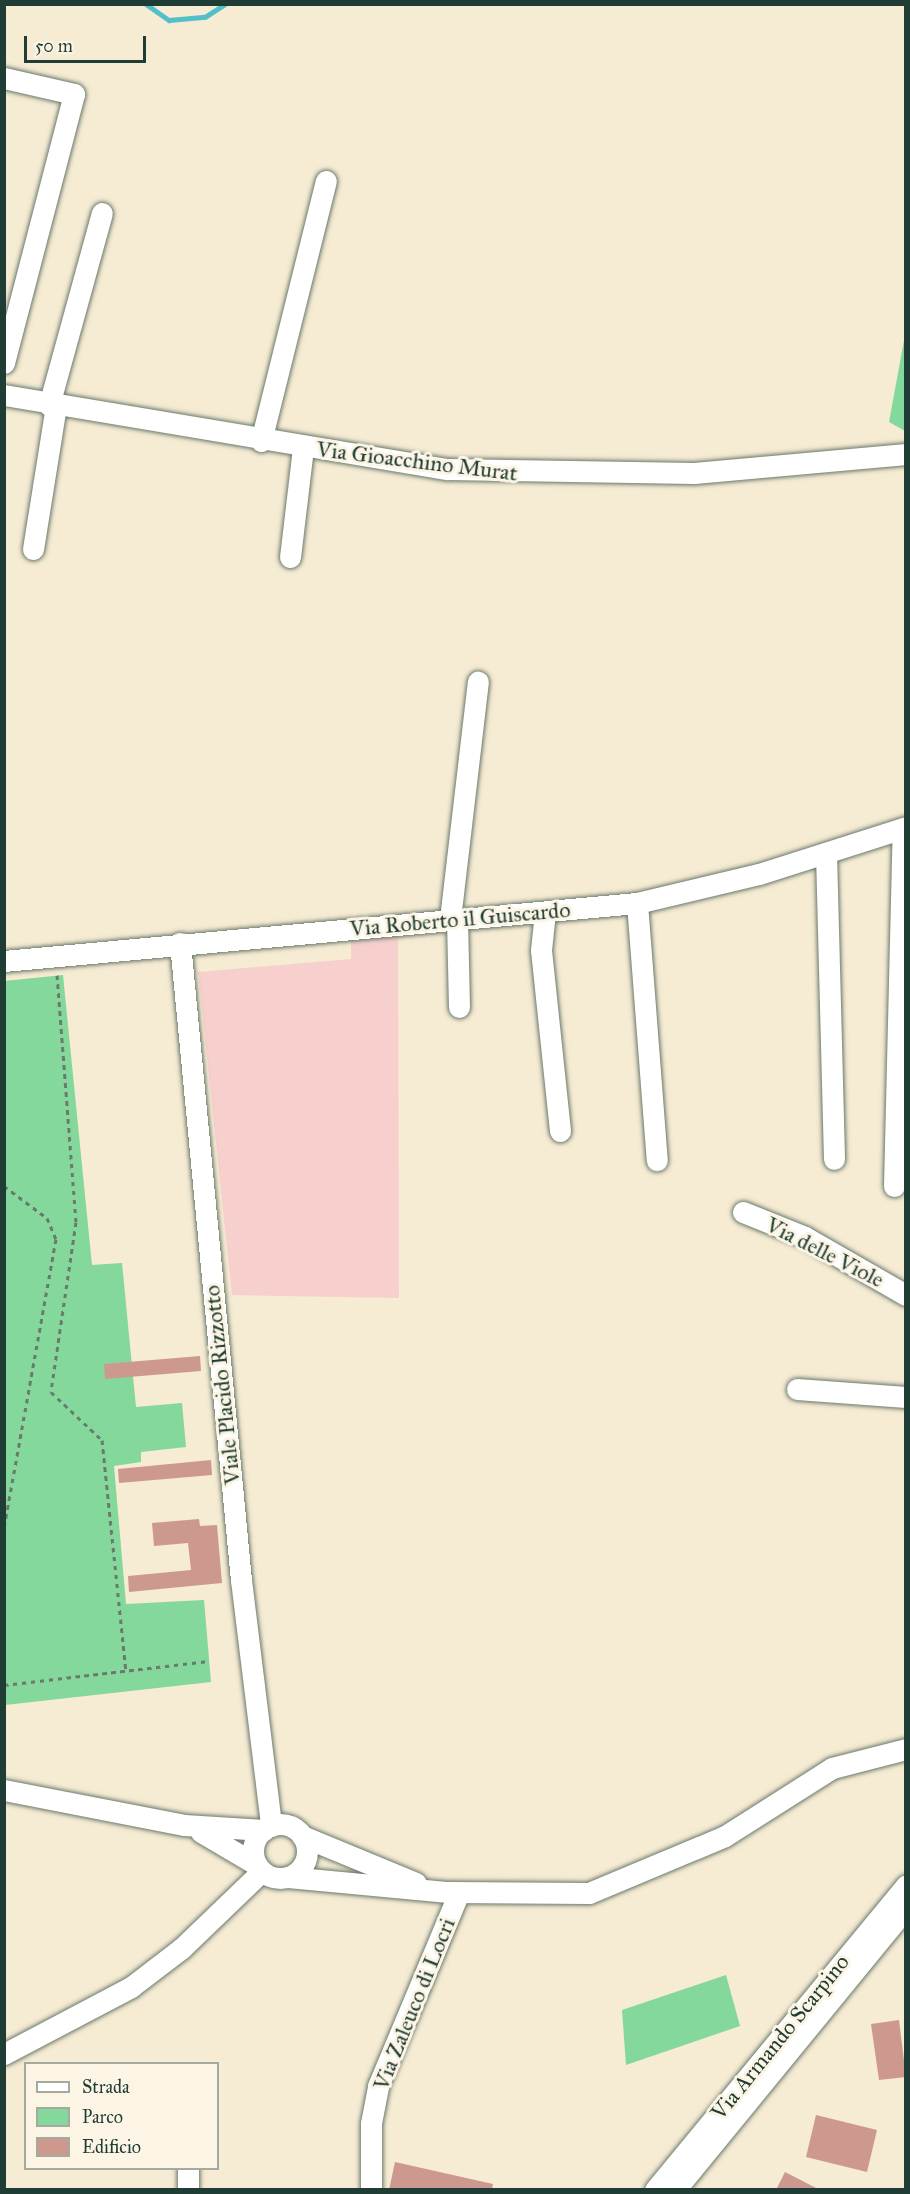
<!DOCTYPE html>
<html>
<head>
<meta charset="utf-8">
<style>
  body { margin:0 }
  #map { position:relative; width:910px; height:2194px; overflow:hidden; background:#f6ebd3; font-family:"IM FELL Great Primer",serif }
  div>[style] { position:absolute }
  .built>* { inset:0; background:#f7d0ce }
  .green>* { inset:0; background:#84d89b }
  .stream>* { height:4.5px; margin:-2.25px; padding:0 2.25px; transform-origin:2.25px; border-radius:2.25px; background:#52c0c9 }
  .building>* { inset:0; background:#cd998e }
  .path>* { height:3px; margin-top:-1.5px; transform-origin:0; background:repeating-linear-gradient(90deg,#6a7a6c 0 4.5px,transparent 0 9px) }
  .roads { filter:drop-shadow(0 0 2px #6a7a6c) drop-shadow(0 0 2px #6a7a6c) }
  .minor>* { height:21px; margin:-10.5px; padding:0 10.5px; transform-origin:10.5px; border-radius:10.5px; background:#fff }
  .minor>.ring { margin:-10.5px; padding:0; box-sizing:content-box; background:none; border:21px solid #fff; border-radius:50% }
  span { translate:-50% -50%; white-space:nowrap; text-align:center; line-height:1.15; -webkit-text-stroke:6px #fcf5e5; paint-order:stroke }
  .street-label { font-size:22px; color:#1f3d34 }
  .frame { position:absolute; inset:0; border:6px solid #1f3d34; pointer-events:none }
  .legend { position:absolute; left:24px; top:2062px; width:195px; height:108px; box-sizing:border-box; background:#fcf5e5; border:2px solid #a4ab9e; margin:0; padding:8px 10px; list-style:none; font-size:18px; color:#1f3d34 }
  .legend li { display:flex; align-items:center; gap:12px; height:30px }
  .legend b { width:30px; border:2px solid #a4ab9e }
  .scale { position:absolute; left:24px; top:36px; width:122px; height:27px; box-sizing:border-box; border:3px solid #1f3d34; border-top:0; padding-left:8px; font-size:18px; line-height:21px; white-space:nowrap; color:#1f3d34; -webkit-text-stroke:4px #fcf5e5; paint-order:stroke }
</style>
</head>
<body>
<div id="map">
  <div class="built">
    <div style="clip-path:polygon(398px 934px,399px 1298px,232px 1295px,198px 972px,351px 959px,351px 937px)"></div>
  </div>
  <div class="green">
    <div style="clip-path:polygon(905px 335px,906px 431px,905px 431px,889px 422px)"></div>
    <div style="clip-path:polygon(63px 975px,92px 1265px,122px 1263px,136px 1407px,182px 1403px,186px 1447px,141px 1452px,141px 1462px,114px 1466px,126px 1604px,204px 1600px,211px 1682px,5px 1705px,4px 981px)"></div>
    <div style="clip-path:polygon(726px 1975px,740px 2026px,626px 2065px,622px 2010px)"></div>
  </div>
  <div class="stream">
    <div style="left:146px;top:4px;width:28px;rotate:35deg"></div>
    <div style="left:169px;top:20px;width:36px;rotate:-5deg"></div>
    <div style="left:205px;top:17px;width:24px;rotate:-33deg"></div>
    <div style="left:382px;top:4px;width:18px"></div>
  </div>
  <div class="building">
    <div style="clip-path:polygon(200px 1356px,201px 1371px,105px 1379px,104px 1364px)"></div>
    <div style="clip-path:polygon(211px 1460px,212px 1475px,119px 1483px,118px 1469px)"></div>
    <div style="clip-path:polygon(199px 1519px,200px 1526px,217px 1525px,222px 1583px,129px 1592px,128px 1576px,191px 1570px,188px 1543px,154px 1546px,152px 1523px)"></div>
    <div style="clip-path:polygon(899px 2020px,906px 2077px,879px 2080px,871px 2024px)"></div>
    <div style="clip-path:polygon(816px 2115px,877px 2130px,867px 2172px,806px 2157px)"></div>
    <div style="clip-path:polygon(395px 2162px,493px 2184px,492px 2190px,389px 2190px)"></div>
    <div style="clip-path:polygon(785px 2172px,820px 2190px,776px 2190px)"></div>
  </div>
  <div class="path">
    <div style="left:57px;top:975px;width:248px;rotate:85.6deg"></div>
    <div style="left:76px;top:1222px;width:172px;rotate:98.4deg"></div>
    <div style="left:51px;top:1392px;width:70px;rotate:43.3deg"></div>
    <div style="left:102px;top:1440px;width:232px;rotate:84.1deg"></div>
    <div style="left:4px;top:1186px;width:54px;rotate:36.7deg"></div>
    <div style="left:47px;top:1218px;width:23px;rotate:67deg"></div>
    <div style="left:56px;top:1239px;width:293px;rotate:100.2deg"></div>
    <div style="left:4px;top:1685px;width:206px;rotate:-6.7deg"></div>
  </div>
  <div class="roads">
    <div class="minor">
      <div style="left:4px;top:78px;width:72px;rotate:12.9deg"></div>
      <div style="left:74px;top:94px;width:278px;rotate:104.6deg"></div>
      <div style="left:4px;top:395px;width:449px;rotate:9.5deg"></div>
      <div style="left:447px;top:469px;width:247px;rotate:0.9deg"></div>
      <div style="left:694px;top:473px;width:213px;rotate:-5.1deg"></div>
      <div style="left:49px;top:405px;width:199px;rotate:-74.6deg"></div>
      <div style="left:261px;top:441px;width:268px;rotate:-76deg"></div>
      <div style="left:33px;top:549px;width:145px;rotate:-80.9deg"></div>
      <div style="left:290px;top:557px;width:110px;rotate:-83.2deg"></div>
      <div style="left:826px;top:853px;width:306px;rotate:88.5deg"></div>
      <div style="left:637px;top:903px;width:258px;rotate:85.6deg"></div>
      <div style="left:545px;top:912px;width:38px;rotate:96deg"></div>
      <div style="left:541px;top:950px;width:182px;rotate:84deg"></div>
      <div style="left:450px;top:919px;width:239px;rotate:-83.3deg"></div>
      <div style="left:457px;top:919px;width:88px;rotate:88.7deg"></div>
      <div style="left:180px;top:943px;width:640px;rotate:84.53deg"></div>
      <div style="left:241px;top:1580px;width:248px;rotate:83deg"></div>
      <div style="left:4px;top:961px;width:636px;rotate:-5.24deg"></div>
      <div style="left:637px;top:903px;width:125px;rotate:-13.4deg"></div>
      <div style="left:759px;top:874px;width:154px;rotate:-17.7deg"></div>
      <div style="left:894px;top:1186px;width:358px;rotate:-88.6deg"></div>
      <div style="left:743px;top:1212px;width:67px;rotate:22deg"></div>
      <div style="left:805px;top:1237px;width:116px;rotate:29.9deg"></div>
      <div style="left:797px;top:1389px;width:109px;rotate:4.2deg"></div>
      <div style="left:4px;top:1790px;width:183px;rotate:11deg"></div>
      <div style="left:184px;top:1825px;width:80px;rotate:3.6deg"></div>
      <div class="ring" style="left:253px;top:1824px;width:33px;height:33px"></div>
      <div style="left:201px;top:1832px;width:65px;rotate:30.5deg"></div>
      <div style="left:302px;top:1836px;width:123px;rotate:22.4deg"></div>
      <div style="left:288px;top:1877px;width:161px;rotate:5.4deg"></div>
      <div style="left:448px;top:1892px;width:141px;rotate:0.4deg"></div>
      <div style="left:589px;top:1893px;width:147px;rotate:-22.7deg"></div>
      <div style="left:725px;top:1836px;width:127px;rotate:-32.4deg"></div>
      <div style="left:832px;top:1768px;width:76px;rotate:-14.4deg"></div>
      <div style="left:4px;top:2054px;width:144px;rotate:-27.8deg"></div>
      <div style="left:131px;top:1987px;width:64px;rotate:-37.4deg"></div>
      <div style="left:182px;top:1948px;width:111px;rotate:-43.9deg"></div>
      <div style="left:188px;top:2168px;width:22px;rotate:90deg"></div>
      <div style="left:371px;top:2190px;width:67px;rotate:-90deg"></div>
      <div style="left:371px;top:2123px;width:38px;rotate:-79deg"></div>
      <div style="left:378px;top:2086px;width:210px;rotate:-67.3deg"></div>
      <div style="left:655px;top:2190px;width:395px;rotate:-50.5deg"></div>
      <div style="left:675px;top:2190px;width:365px;rotate:-50.7deg"></div>
    </div>
  </div>
  <div class="street-label">
    <span style="left:417px;top:461px;rotate:7deg">Via Gioacchino Murat</span>
    <span style="left:460px;top:919px;rotate:-5deg">Via Roberto il Guiscardo</span>
    <span style="left:825px;top:1252px;rotate:27deg">Via delle Viole</span>
    <span style="left:222px;top:1385px;rotate:-96deg">Viale Placido Rizzotto</span>
    <span style="left:414px;top:2004px;rotate:-68deg">Via Zaleuco di Locri</span>
    <span style="left:780px;top:2037px;rotate:-51deg">Via Armando Scarpino</span>
  </div>
  <div class="frame"></div>
  <ul class="legend">
  <li><b style="height:8px;background:#fff"></b>Strada</li>
  <li><b style="height:16px;background:#84d89b"></b>Parco</li>
  <li><b style="height:16px;background:#cd998e"></b>Edificio</li>
  </ul>
  <div class="scale">50 m</div>
</div>
</body>
</html>
